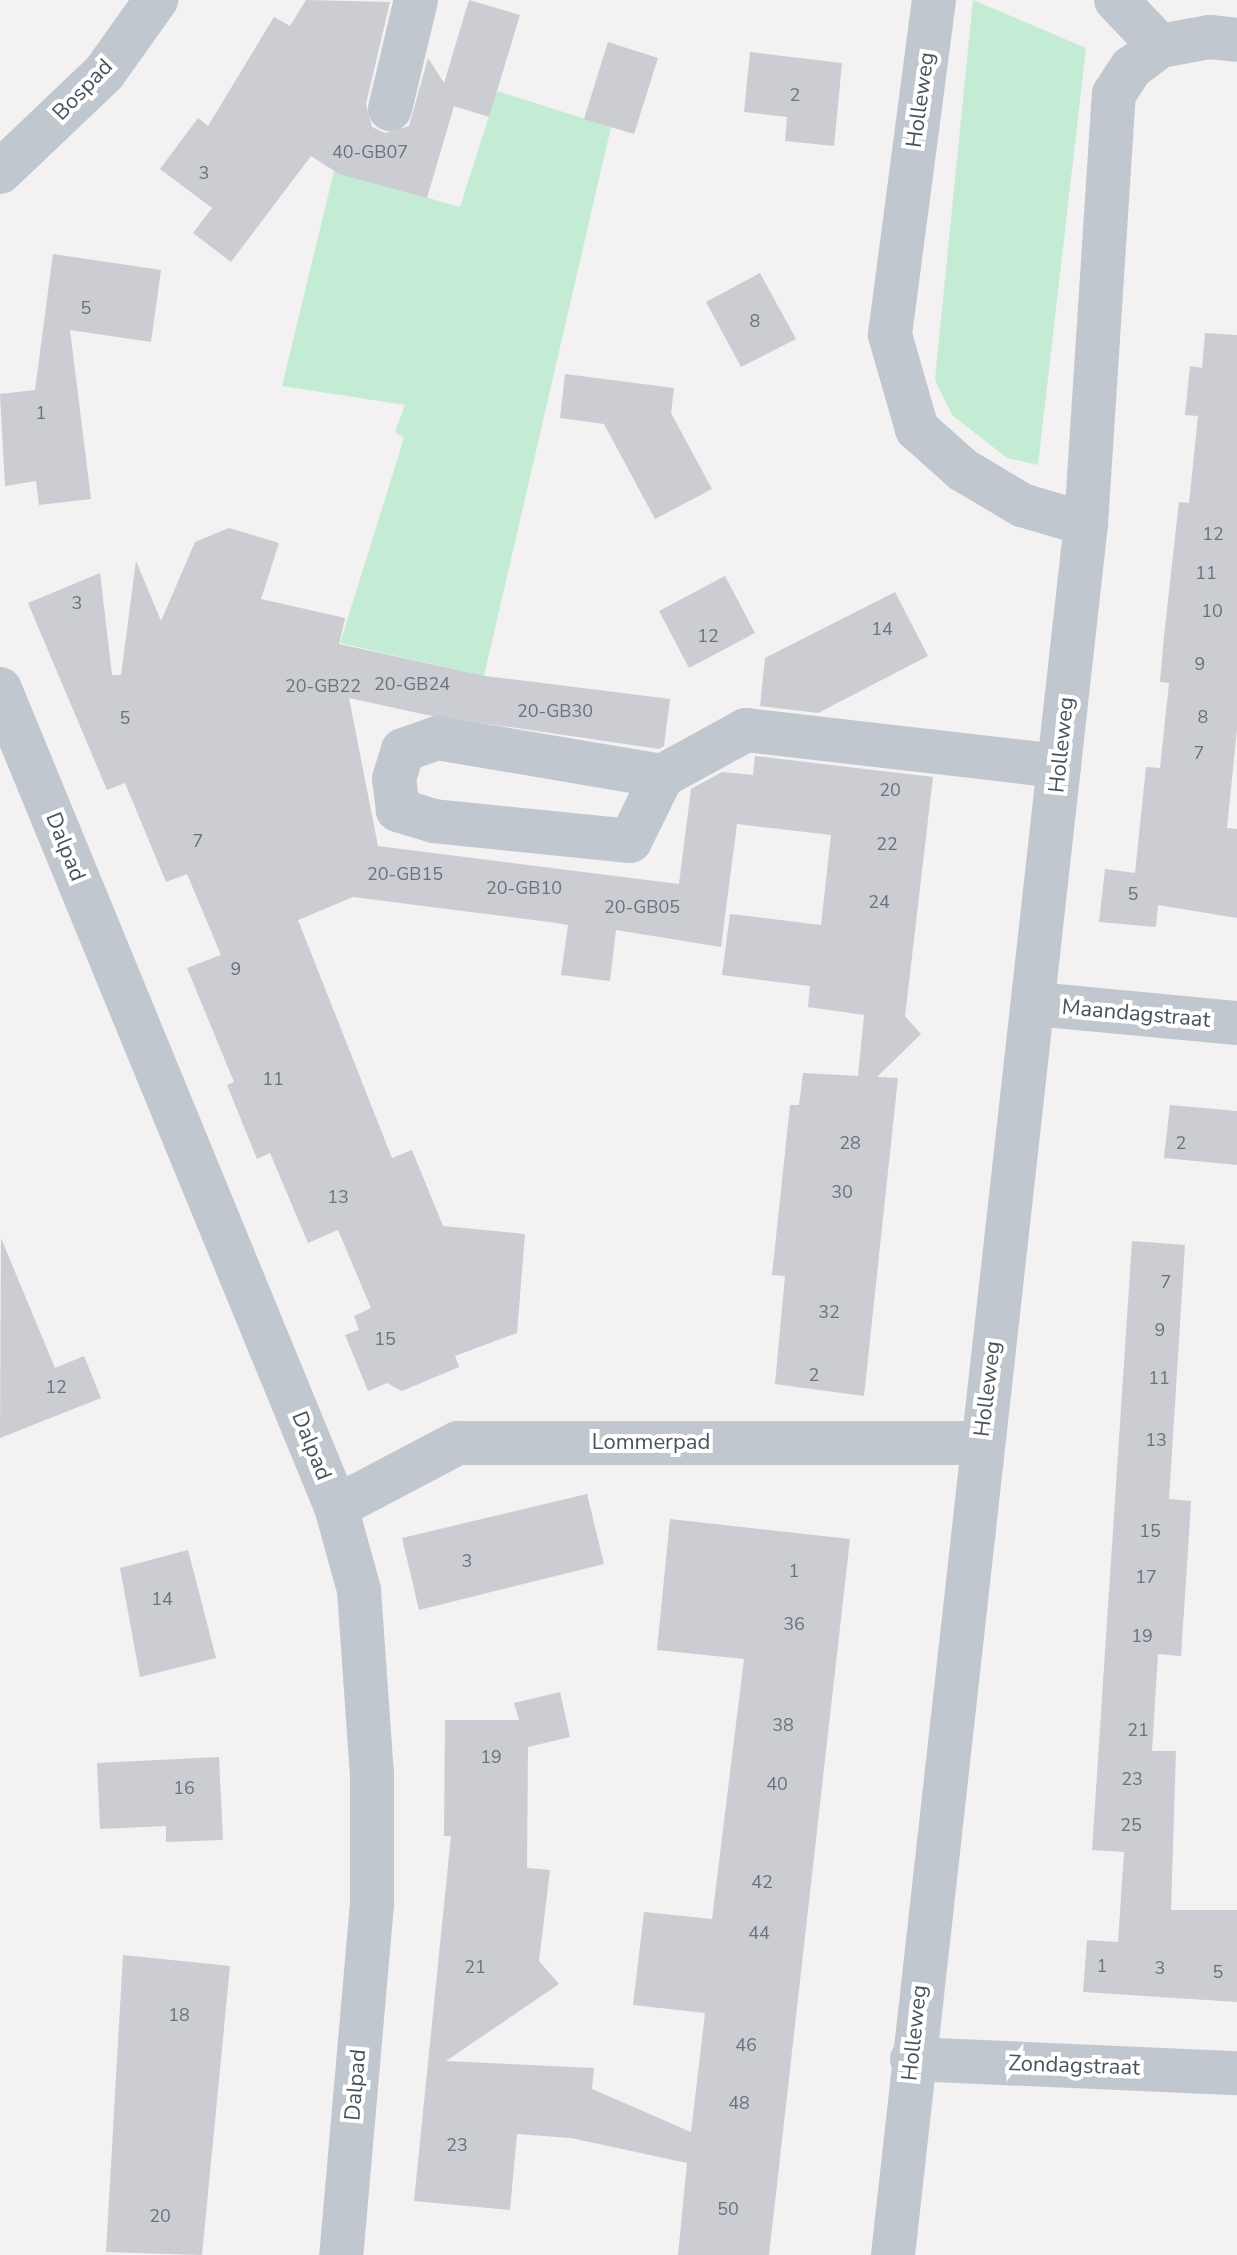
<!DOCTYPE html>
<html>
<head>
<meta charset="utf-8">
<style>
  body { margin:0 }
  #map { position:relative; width:1237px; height:2255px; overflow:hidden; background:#f3f1f1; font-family:"Nunito Sans",sans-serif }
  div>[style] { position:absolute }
  .green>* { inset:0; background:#c4ecd5 }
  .building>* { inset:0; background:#cbcdd3 }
  .minor>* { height:44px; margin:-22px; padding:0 22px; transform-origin:22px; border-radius:22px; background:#c0c7ce }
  span { translate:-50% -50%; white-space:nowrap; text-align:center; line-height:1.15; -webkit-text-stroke:8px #fff; paint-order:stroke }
  .number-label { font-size:18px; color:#6a727a }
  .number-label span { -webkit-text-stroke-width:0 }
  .street-label { font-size:22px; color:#4a535d }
</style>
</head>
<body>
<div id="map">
  <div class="green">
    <div style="clip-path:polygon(973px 0,1086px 48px,1038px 465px,1007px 458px,952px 415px,935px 380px)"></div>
    <div style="clip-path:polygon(497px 91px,611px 127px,484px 676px,340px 643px,404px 438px,395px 432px,405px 405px,282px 386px,334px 171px,460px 207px)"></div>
  </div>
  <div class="building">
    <div style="clip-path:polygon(306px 0,390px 2px,366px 104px,372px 127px,385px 133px,409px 126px,428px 58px,444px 83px,469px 0,520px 15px,489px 117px,454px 106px,427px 198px,339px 174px,311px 156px,231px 262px,193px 233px,212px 208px,160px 169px,198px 118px,208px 126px,274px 17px,290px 26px)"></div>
    <div style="clip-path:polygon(608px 42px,658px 58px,634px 134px,584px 119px)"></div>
    <div style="clip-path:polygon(750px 52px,842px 63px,834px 146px,785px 141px,787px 117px,744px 112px)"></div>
    <div style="clip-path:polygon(53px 254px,161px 270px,151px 342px,70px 330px,91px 499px,39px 505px,36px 481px,5px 486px,0 394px,35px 390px)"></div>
    <div style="clip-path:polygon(760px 273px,796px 339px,741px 367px,706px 302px)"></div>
    <div style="clip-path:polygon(1205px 333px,1237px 335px,1237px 729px,1227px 828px,1237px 829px,1237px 918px,1158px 905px,1156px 927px,1099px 922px,1105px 869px,1135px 873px,1146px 767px,1160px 768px,1169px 683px,1160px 682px,1164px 636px,1179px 502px,1189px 503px,1198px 416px,1185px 415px,1190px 366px,1202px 368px)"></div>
    <div style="clip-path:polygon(565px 374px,674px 388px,671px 413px,712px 489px,655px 519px,604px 424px,560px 418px)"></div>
    <div style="clip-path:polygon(229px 528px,279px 543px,261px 599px,345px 618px,339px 644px,485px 676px,670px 699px,664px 746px,659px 749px,427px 715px,349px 698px,378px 846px,679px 884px,691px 789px,722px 772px,753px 775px,755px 756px,933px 777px,905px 1016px,921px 1034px,877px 1077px,898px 1078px,864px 1396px,775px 1384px,785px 1276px,772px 1275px,790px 1105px,799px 1105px,803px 1073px,858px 1076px,864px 1015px,808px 1007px,810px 986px,722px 975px,730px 914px,821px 925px,831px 835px,737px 824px,721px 947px,616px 930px,610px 981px,561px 975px,568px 925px,557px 923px,353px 897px,298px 920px,392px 1158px,412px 1150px,443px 1226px,525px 1234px,517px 1333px,455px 1356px,459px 1367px,402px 1391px,387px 1383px,368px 1391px,345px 1335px,359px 1330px,354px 1316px,371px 1308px,338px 1230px,308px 1243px,270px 1153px,257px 1159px,227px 1085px,234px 1082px,187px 968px,221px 955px,187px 874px,166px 882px,125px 783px,107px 790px,28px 603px,100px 573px,112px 675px,121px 675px,136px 561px,161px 621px,195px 542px)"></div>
    <div style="clip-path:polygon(725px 576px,755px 633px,689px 668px,659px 611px)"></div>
    <div style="clip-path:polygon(895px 592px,928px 656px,818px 713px,760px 706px,765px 658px)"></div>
    <div style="clip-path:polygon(1170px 1105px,1237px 1111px,1237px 1165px,1164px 1158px)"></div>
    <div style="clip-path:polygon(1px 1238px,55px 1368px,84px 1356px,101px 1398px,0 1438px)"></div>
    <div style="clip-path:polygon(1132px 1241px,1185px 1245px,1169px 1499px,1191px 1501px,1188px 1551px,1181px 1656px,1158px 1654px,1152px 1751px,1176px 1751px,1171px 1910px,1237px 1910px,1237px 2002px,1083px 1992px,1087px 1940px,1118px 1942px,1124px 1852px,1092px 1850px)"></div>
    <div style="clip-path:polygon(587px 1494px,604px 1564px,419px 1610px,402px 1538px)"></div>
    <div style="clip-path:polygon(670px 1519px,850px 1539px,769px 2255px,678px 2255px,687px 2163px,571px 2138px,517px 2134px,510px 2210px,414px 2201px,451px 1836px,444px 1836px,445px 1720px,519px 1720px,514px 1703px,560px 1692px,570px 1737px,528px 1747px,527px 1868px,550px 1870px,539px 1961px,559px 1984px,446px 2061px,594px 2068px,592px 2089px,691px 2132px,705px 2013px,633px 2005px,644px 1912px,712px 1919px,744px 1659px,657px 1650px)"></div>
    <div style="clip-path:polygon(188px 1550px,216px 1658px,140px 1677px,120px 1568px)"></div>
    <div style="clip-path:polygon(219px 1757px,223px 1840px,166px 1842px,166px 1826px,100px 1829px,97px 1763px)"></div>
    <div style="clip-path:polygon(123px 1955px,230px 1966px,202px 2255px,106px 2252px)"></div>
  </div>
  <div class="minor">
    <div style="left:934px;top:0;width:338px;rotate:97.5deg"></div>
    <div style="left:890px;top:335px;width:98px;rotate:74deg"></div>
    <div style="left:917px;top:429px;width:62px;rotate:41.7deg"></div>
    <div style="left:963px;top:470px;width:69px;rotate:30.7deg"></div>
    <div style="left:1022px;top:505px;width:67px;rotate:16.5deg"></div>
    <div style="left:1116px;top:0;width:64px;rotate:46.3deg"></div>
    <div style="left:390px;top:109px;width:112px;rotate:-76.6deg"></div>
    <div style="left:0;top:172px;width:144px;rotate:-43.6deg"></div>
    <div style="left:104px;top:73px;width:90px;rotate:-54.5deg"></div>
    <div style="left:0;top:689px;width:884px;rotate:67.67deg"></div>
    <div style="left:336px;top:1507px;width:86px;rotate:74.5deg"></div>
    <div style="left:359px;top:1590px;width:184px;rotate:86deg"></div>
    <div style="left:372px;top:1774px;width:130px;rotate:90deg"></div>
    <div style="left:372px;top:1904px;width:352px;rotate:95deg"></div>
    <div style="left:662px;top:776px;width:72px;rotate:116.2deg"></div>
    <div style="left:630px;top:841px;width:197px;rotate:-174.2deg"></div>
    <div style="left:434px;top:821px;width:38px;rotate:-163deg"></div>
    <div style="left:398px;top:810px;width:31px;rotate:-97deg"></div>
    <div style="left:394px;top:779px;width:30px;rotate:-73deg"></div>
    <div style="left:403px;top:750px;width:36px;rotate:-19deg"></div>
    <div style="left:437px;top:738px;width:228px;rotate:9.6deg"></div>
    <div style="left:662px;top:776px;width:96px;rotate:-28.7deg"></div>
    <div style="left:746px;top:730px;width:315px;rotate:6.6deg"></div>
    <div style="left:1035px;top:1004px;width:203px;rotate:5.4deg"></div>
    <div style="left:336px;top:1507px;width:138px;rotate:-27.7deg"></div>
    <div style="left:458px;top:1443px;width:523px"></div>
    <div style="left:912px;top:2059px;width:325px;rotate:2.5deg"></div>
    <div style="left:893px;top:2255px;width:1742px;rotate:-83.64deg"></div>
    <div style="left:1086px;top:524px;width:431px;rotate:-86.3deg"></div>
    <div style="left:1114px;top:94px;width:31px;rotate:-57deg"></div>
    <div style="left:1131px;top:68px;width:36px;rotate:-37deg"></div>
    <div style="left:1160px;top:46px;width:51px;rotate:-10.2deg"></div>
    <div style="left:1210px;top:37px;width:27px;rotate:6deg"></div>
  </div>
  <div class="number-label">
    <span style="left:795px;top:95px">2</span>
    <span style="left:370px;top:152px">40-GB07</span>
    <span style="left:204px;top:173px">3</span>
    <span style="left:86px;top:308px">5</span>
    <span style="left:755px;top:321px">8</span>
    <span style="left:41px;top:413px">1</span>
    <span style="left:1213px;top:534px">12</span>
    <span style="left:1206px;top:573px">11</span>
    <span style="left:77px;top:603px">3</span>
    <span style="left:1212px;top:611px">10</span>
    <span style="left:882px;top:629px">14</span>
    <span style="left:708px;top:636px">12</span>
    <span style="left:1200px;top:664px">9</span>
    <span style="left:412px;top:684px">20-GB24</span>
    <span style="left:323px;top:686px">20-GB22</span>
    <span style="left:555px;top:711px">20-GB30</span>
    <span style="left:1203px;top:717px">8</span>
    <span style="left:125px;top:718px">5</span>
    <span style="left:1199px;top:753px">7</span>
    <span style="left:890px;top:790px">20</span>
    <span style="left:198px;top:841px">7</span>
    <span style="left:887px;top:844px">22</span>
    <span style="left:405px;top:874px">20-GB15</span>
    <span style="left:524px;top:888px">20-GB10</span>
    <span style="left:1133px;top:894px">5</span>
    <span style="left:879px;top:902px">24</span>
    <span style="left:642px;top:907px">20-GB05</span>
    <span style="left:236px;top:969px">9</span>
    <span style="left:273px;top:1079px">11</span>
    <span style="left:850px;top:1143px">28</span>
    <span style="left:1181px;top:1143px">2</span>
    <span style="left:842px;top:1192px">30</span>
    <span style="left:338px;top:1197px">13</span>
    <span style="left:1166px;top:1282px">7</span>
    <span style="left:829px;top:1312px">32</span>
    <span style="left:1160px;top:1330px">9</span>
    <span style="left:385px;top:1339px">15</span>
    <span style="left:814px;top:1375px">2</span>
    <span style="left:1159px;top:1378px">11</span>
    <span style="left:56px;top:1387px">12</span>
    <span style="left:1156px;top:1440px">13</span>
    <span style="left:1150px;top:1531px">15</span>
    <span style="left:467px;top:1561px">3</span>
    <span style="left:794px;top:1571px">1</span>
    <span style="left:1146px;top:1577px">17</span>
    <span style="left:162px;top:1599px">14</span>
    <span style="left:794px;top:1624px">36</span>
    <span style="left:1142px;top:1636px">19</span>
    <span style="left:783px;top:1725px">38</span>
    <span style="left:1138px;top:1730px">21</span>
    <span style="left:491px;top:1757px">19</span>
    <span style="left:1132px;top:1779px">23</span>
    <span style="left:777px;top:1784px">40</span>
    <span style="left:184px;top:1788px">16</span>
    <span style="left:1131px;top:1825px">25</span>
    <span style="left:762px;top:1882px">42</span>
    <span style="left:759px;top:1933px">44</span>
    <span style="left:1102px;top:1966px">1</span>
    <span style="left:475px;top:1967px">21</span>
    <span style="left:1160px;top:1968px">3</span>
    <span style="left:1218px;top:1972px">5</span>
    <span style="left:179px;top:2015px">18</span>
    <span style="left:746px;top:2045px">46</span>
    <span style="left:739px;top:2103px">48</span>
    <span style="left:457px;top:2145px">23</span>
    <span style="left:728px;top:2209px">50</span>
    <span style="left:160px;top:2216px">20</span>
  </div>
  <div class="street-label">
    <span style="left:83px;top:90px;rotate:-46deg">Bospad</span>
    <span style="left:921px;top:100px;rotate:-82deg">Holleweg</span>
    <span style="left:1062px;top:745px;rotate:-84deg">Holleweg</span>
    <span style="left:65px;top:847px;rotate:68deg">Dalpad</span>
    <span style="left:1136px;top:1014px;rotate:5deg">Maandagstraat</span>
    <span style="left:988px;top:1389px;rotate:-83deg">Holleweg</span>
    <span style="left:651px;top:1443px">Lommerpad</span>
    <span style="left:311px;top:1446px;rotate:68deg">Dalpad</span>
    <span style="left:915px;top:2033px;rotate:-84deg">Holleweg</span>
    <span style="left:1074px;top:2066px;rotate:2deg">Zondagstraat</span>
    <span style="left:356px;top:2085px;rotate:-85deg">Dalpad</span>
  </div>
</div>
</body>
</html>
